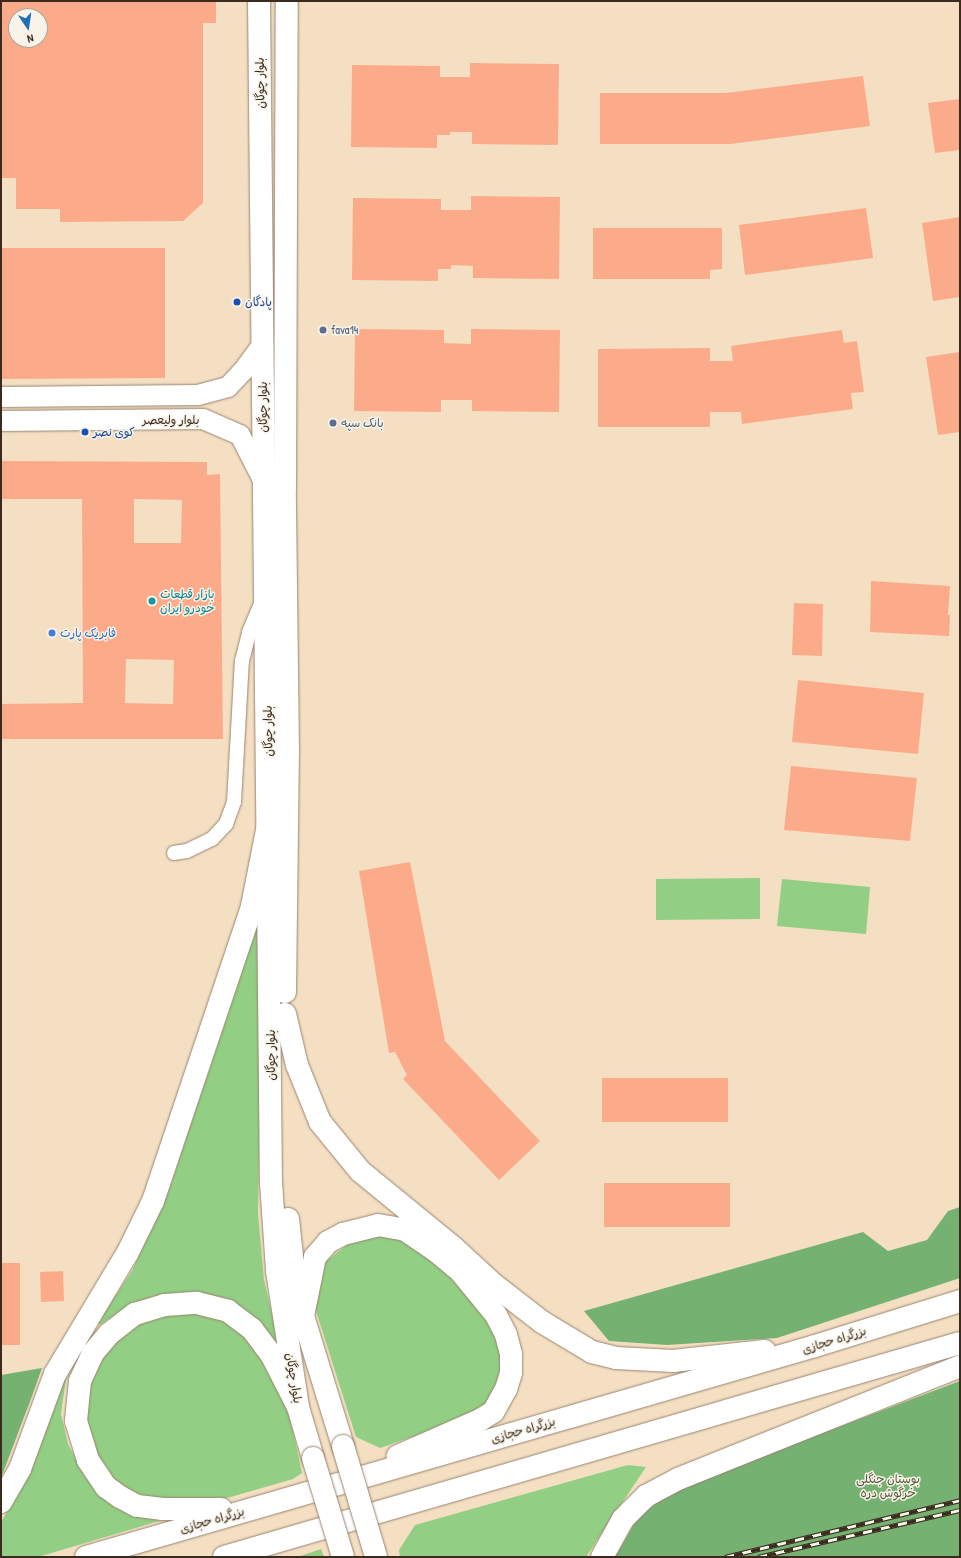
<!DOCTYPE html>
<html>
<head>
<meta charset="utf-8">
<style>
  body { margin:0 }
  #map { position:relative; width:961px; height:1558px; overflow:hidden; background:#f4dfc3; font-family:"Patrick Hand","Playpen Sans Arabic",sans-serif }
  div>[style] { position:absolute }
  .green>* { inset:0; background:#92cf84 }
  .forest>* { inset:0; background:#75b272 }
  .building>* { inset:0; background:#fcab8a }
  .roads { filter:drop-shadow(0 0 1px #988470) drop-shadow(0 0 1px #988470) }
  .street>* { height:14px; margin:-7px; padding:0 7px; transform-origin:7px; border-radius:7px; background:#fff }
  .secondary>* { height:20px; margin:-10px; padding:0 10px; transform-origin:10px; border-radius:10px; background:#fff }
  .primary>* { height:22px; margin:-11px; padding:0 11px; transform-origin:11px; border-radius:11px; background:#fff }
  .highway>* { height:22px; margin:-11px; padding:0 11px; transform-origin:11px; border-radius:11px; background:#fff }
  .rail>* { height:4.5px; margin-top:-2.25px; transform-origin:0; background:repeating-linear-gradient(90deg,#f7f3e8 0 9px,#3b2a1e 0 18px); box-sizing:border-box; border-block:1px solid #3b2a1e }
  .bridges { filter:drop-shadow(0 0 1px #988470) drop-shadow(0 0 1px #988470) }
  .primary-bridge>* { height:22px; margin:-11px; padding:0 11px; transform-origin:11px; border-radius:11px; background:#fff }
  .dots>* { width:11px; height:11px; translate:-50% -50%; box-sizing:border-box; border:2px solid #f7f3e8; border-radius:50% }
  span { translate:-50% -50%; white-space:nowrap; text-align:center; line-height:1.15; -webkit-text-stroke:3px #f7f3e8; paint-order:stroke }
  .street-label { font-size:12px; color:#3b2a1e }
  .transit-label { font-size:12px; color:#164399 }
  .left { translate:0 -50%; text-align:left }
  .service-label { font-size:12px; color:#4e5e75 }
  .culture-label { font-size:12px; color:#0d838f }
  .shop-label { font-size:12px; color:#366cbe }
  .park-label { font-size:12px; color:#515338 }
  .frame { position:absolute; inset:0; border:2px solid #3b2a1e; pointer-events:none }
  .north { position:absolute; left:8px; top:8px; width:40px; height:40px; box-sizing:border-box; background:#f7f3e8; border:1px solid #aca397; border-radius:50%; rotate:167deg; font-size:11px; font-weight:700; line-height:16px; text-align:center; color:#3b2a1e }
  .north::after { content:''; display:block; margin:auto; width:14px; height:18px; background:#1f6fb2; clip-path:polygon(50% 0,100% 100%,50% 72%,0 100%) }
</style>
</head>
<body>
<div id="map">
  <div class="green">
    <div style="clip-path:polygon(760px 878px,760px 919px,656px 920px,656px 879px)"></div>
    <div style="clip-path:polygon(782px 879px,870px 887px,866px 934px,777px 926px)"></div>
    <div style="clip-path:polygon(263px 915px,258px 1213px,264px 1280px,279px 1344px,274px 1343px,217px 1297px,169px 1294px,134px 1302px,101px 1324px,96px 1325px,132px 1271px,172px 1182px,233px 989px,260px 917px)"></div>
    <div style="clip-path:polygon(385px 1235px,411px 1243px,442px 1269px,486px 1315px,503px 1347px,506px 1380px,493px 1403px,475px 1415px,380px 1448px,356px 1437px,316px 1311px,315px 1284px,326px 1261px,351px 1242px)"></div>
    <div style="clip-path:polygon(178px 1314px,199px 1314px,219px 1317px,242px 1334px,274px 1376px,287px 1403px,302px 1473px,293px 1479px,213px 1502px,141px 1496px,115px 1481px,100px 1464px,83px 1426px,86px 1396px,92px 1377px,104px 1357px,118px 1339px,137px 1326px,153px 1319px)"></div>
    <div style="clip-path:polygon(67px 1372px,61px 1414px,68px 1444px,85px 1476px,95px 1490px,166px 1519px,38px 1557px,1px 1557px,1px 1522px,25px 1481px)"></div>
    <div style="clip-path:polygon(628px 1465px,646px 1467px,586px 1557px,400px 1557px,399px 1550px,415px 1525px)"></div>
    <div style="clip-path:polygon(321px 1549px,324px 1557px,297px 1557px)"></div>
  </div>
  <div class="forest">
    <div style="clip-path:polygon(960px 1207px,960px 1278px,777px 1338px,667px 1345px,609px 1341px,584px 1311px,863px 1232px,888px 1251px,927px 1240px,948px 1211px)"></div>
    <div style="clip-path:polygon(42px 1368px,32px 1396px,1px 1478px,1px 1375px)"></div>
    <div style="clip-path:polygon(960px 1381px,960px 1557px,615px 1557px,637px 1519px,672px 1490px)"></div>
  </div>
  <div class="building">
    <div style="clip-path:polygon(evenodd,1px 1px,216px 1px,216px 23px,203px 23px,203px 203px,183px 221px,60px 222px,60px 209px,16px 209px,16px 178px,1px 178px,1px 1px,16px 16px,40px 16px,40px 40px,16px 40px,16px 16px)"></div>
    <div style="clip-path:polygon(470px 63px,559px 64px,558px 145px,472px 144px,472px 132px,450px 132px,450px 135px,437px 135px,437px 148px,351px 147px,352px 65px,440px 66px,440px 77px,470px 77px)"></div>
    <div style="clip-path:polygon(863px 76px,870px 126px,730px 144px,600px 144px,600px 93px,726px 93px)"></div>
    <div style="clip-path:polygon(960px 99px,960px 150px,935px 153px,928px 103px)"></div>
    <div style="clip-path:polygon(471px 196px,560px 197px,559px 279px,473px 278px,473px 266px,451px 265px,451px 269px,438px 269px,438px 281px,352px 280px,353px 198px,441px 199px,441px 210px,471px 210px)"></div>
    <div style="clip-path:polygon(866px 208px,873px 258px,745px 275px,739px 225px)"></div>
    <div style="clip-path:polygon(960px 217px,960px 297px,933px 301px,922px 223px)"></div>
    <div style="clip-path:polygon(593px 228px,722px 228px,722px 269px,710px 270px,710px 279px,593px 279px)"></div>
    <div style="clip-path:polygon(1px 248px,165px 248px,165px 378px,1px 379px)"></div>
    <div style="clip-path:polygon(355px 329px,444px 330px,444px 343px,471px 344px,471px 329px,560px 330px,559px 412px,472px 411px,472px 400px,441px 400px,441px 412px,354px 411px)"></div>
    <div style="clip-path:polygon(842px 330px,844px 343px,857px 341px,864px 392px,851px 393px,853px 409px,742px 424px,741px 412px,710px 412px,710px 427px,598px 427px,598px 349px,710px 348px,710px 361px,733px 361px,731px 346px)"></div>
    <div style="clip-path:polygon(960px 352px,960px 432px,938px 435px,926px 357px)"></div>
    <div style="clip-path:polygon(evenodd,1px 461px,207px 462px,207px 475px,220px 474px,223px 739px,1px 739px,1px 704px,83px 703px,82px 499px,1px 499px,1px 461px,134px 499px,182px 500px,181px 543px,134px 543px,134px 499px,1px 461px,126px 659px,174px 660px,173px 704px,125px 703px,126px 659px)"></div>
    <div style="clip-path:polygon(871px 581px,950px 586px,948px 615px,950px 615px,949px 636px,870px 632px)"></div>
    <div style="clip-path:polygon(794px 603px,823px 604px,822px 656px,792px 655px)"></div>
    <div style="clip-path:polygon(798px 680px,924px 693px,918px 754px,792px 742px)"></div>
    <div style="clip-path:polygon(791px 766px,917px 778px,910px 841px,784px 830px)"></div>
    <div style="clip-path:polygon(410px 862px,445px 1041px,540px 1141px,499px 1180px,403px 1079px,407px 1075px,395px 1052px,389px 1053px,359px 871px)"></div>
    <div style="clip-path:polygon(602px 1078px,728px 1078px,728px 1122px,602px 1122px)"></div>
    <div style="clip-path:polygon(604px 1183px,730px 1183px,730px 1227px,604px 1227px)"></div>
    <div style="clip-path:polygon(1px 1263px,20px 1263px,20px 1345px,1px 1345px)"></div>
    <div style="clip-path:polygon(63px 1271px,64px 1301px,41px 1302px,40px 1272px)"></div>
  </div>
  <div class="roads">
    <div class="street">
      <div style="left:174px;top:853px;width:13px;rotate:-9deg"></div>
      <div style="left:187px;top:851px;width:28px;rotate:-26deg"></div>
      <div style="left:212px;top:839px;width:21px;rotate:-47deg"></div>
      <div style="left:226px;top:824px;width:23px;rotate:-70deg"></div>
      <div style="left:234px;top:802px;width:141px;rotate:-86.8deg"></div>
      <div style="left:242px;top:661px;width:30px;rotate:-76deg"></div>
      <div style="left:249px;top:632px;width:30px;rotate:-67deg"></div>
    </div>
    <div class="secondary">
      <div style="left:1px;top:397px;width:197px;rotate:-0.6deg"></div>
      <div style="left:198px;top:395px;width:31px;rotate:-15deg"></div>
      <div style="left:228px;top:387px;width:23px;rotate:-47deg"></div>
      <div style="left:244px;top:370px;width:32px;rotate:-54deg"></div>
      <div style="left:1px;top:421px;width:202px;rotate:-0.6deg"></div>
      <div style="left:203px;top:419px;width:40px;rotate:23.4deg"></div>
      <div style="left:240px;top:435px;width:51px;rotate:62.9deg"></div>
    </div>
    <div class="primary">
      <div style="left:259px;top:1px;width:1181px;rotate:89.42deg"></div>
      <div style="left:271px;top:1182px;width:89px;rotate:86.1deg"></div>
      <div style="left:277px;top:1271px;width:138px;rotate:81.2deg"></div>
      <div style="left:298px;top:1407px;width:53px;rotate:73.6deg"></div>
      <div style="left:285px;top:992px;width:240px;rotate:-89.3deg"></div>
      <div style="left:288px;top:752px;width:264px;rotate:-90.7deg"></div>
      <div style="left:285px;top:488px;width:487px;rotate:-89.8deg"></div>
      <div style="left:288px;top:1219px;width:64px;rotate:83.8deg"></div>
      <div style="left:295px;top:1283px;width:34px;rotate:76deg"></div>
      <div style="left:303px;top:1316px;width:136px;rotate:72.9deg"></div>
    </div>
    <div class="highway">
      <div style="left:285px;top:1014px;width:52px;rotate:76.8deg"></div>
      <div style="left:297px;top:1065px;width:61px;rotate:68deg"></div>
      <div style="left:320px;top:1122px;width:63px;rotate:50.8deg"></div>
      <div style="left:360px;top:1171px;width:120px;rotate:39.3deg"></div>
      <div style="left:453px;top:1247px;width:54px;rotate:42.8deg"></div>
      <div style="left:493px;top:1284px;width:62px;rotate:37.8deg"></div>
      <div style="left:542px;top:1322px;width:58px;rotate:31deg"></div>
      <div style="left:592px;top:1352px;width:25px;rotate:14deg"></div>
      <div style="left:616px;top:1358px;width:57px;rotate:3deg"></div>
      <div style="left:673px;top:1361px;width:92px;rotate:-6.3deg"></div>
      <div style="left:303px;top:1316px;width:60px;rotate:-78.5deg"></div>
      <div style="left:315px;top:1257px;width:20px;rotate:-49deg"></div>
      <div style="left:328px;top:1242px;width:17px;rotate:-28deg"></div>
      <div style="left:343px;top:1234px;width:36px;rotate:-14deg"></div>
      <div style="left:378px;top:1225px;width:27px;rotate:10deg"></div>
      <div style="left:405px;top:1230px;width:36px;rotate:34deg"></div>
      <div style="left:435px;top:1250px;width:34px;rotate:40deg"></div>
      <div style="left:461px;top:1272px;width:55px;rotate:50.9deg"></div>
      <div style="left:496px;top:1315px;width:22px;rotate:63deg"></div>
      <div style="left:506px;top:1335px;width:20px;rotate:75deg"></div>
      <div style="left:511px;top:1354px;width:19px;rotate:90deg"></div>
      <div style="left:511px;top:1373px;width:17px;rotate:107deg"></div>
      <div style="left:506px;top:1389px;width:26px;rotate:119deg"></div>
      <div style="left:493px;top:1412px;width:15px;rotate:148deg"></div>
      <div style="left:480px;top:1420px;width:90px;rotate:156.3deg"></div>
      <div style="left:1px;top:1502px;width:38px;rotate:-60deg"></div>
      <div style="left:20px;top:1469px;width:101px;rotate:-69.8deg"></div>
      <div style="left:55px;top:1374px;width:142px;rotate:-59.1deg"></div>
      <div style="left:128px;top:1252px;width:57px;rotate:-63.9deg"></div>
      <div style="left:153px;top:1201px;width:311px;rotate:-71.4deg"></div>
      <div style="left:252px;top:906px;width:88px;rotate:-78.8deg"></div>
      <div style="left:221px;top:1509px;width:58px;rotate:180deg"></div>
      <div style="left:163px;top:1509px;width:26px;rotate:-173deg"></div>
      <div style="left:137px;top:1506px;width:19px;rotate:-152deg"></div>
      <div style="left:120px;top:1497px;width:17px;rotate:-144deg"></div>
      <div style="left:106px;top:1487px;width:32px;rotate:-124deg"></div>
      <div style="left:88px;top:1460px;width:41px;rotate:-107.1deg"></div>
      <div style="left:76px;top:1421px;width:40px;rotate:-84.3deg"></div>
      <div style="left:80px;top:1381px;width:31px;rotate:-65deg"></div>
      <div style="left:93px;top:1353px;width:25px;rotate:-50deg"></div>
      <div style="left:109px;top:1334px;width:33px;rotate:-38deg"></div>
      <div style="left:135px;top:1314px;width:31px;rotate:-17deg"></div>
      <div style="left:165px;top:1305px;width:32px;rotate:-4deg"></div>
      <div style="left:197px;top:1303px;width:32px;rotate:14deg"></div>
      <div style="left:228px;top:1311px;width:30px;rotate:37deg"></div>
      <div style="left:252px;top:1329px;width:31px;rotate:53deg"></div>
      <div style="left:271px;top:1354px;width:59px;rotate:63deg"></div>
      <div style="left:86px;top:1557px;width:759px;rotate:-16.14deg"></div>
      <div style="left:815px;top:1346px;width:152px;rotate:-17.2deg"></div>
      <div style="left:224px;top:1557px;width:766px;rotate:-16.21deg"></div>
      <div style="left:602px;top:1557px;width:43px;rotate:-61.1deg"></div>
      <div style="left:623px;top:1519px;width:33px;rotate:-45deg"></div>
      <div style="left:646px;top:1496px;width:36px;rotate:-28deg"></div>
      <div style="left:678px;top:1479px;width:304px;rotate:-21.8deg"></div>
    </div>
  </div>
  <div class="rail">
    <div style="left:725px;top:1557px;width:242px;rotate:-13.6deg"></div>
    <div style="left:758px;top:1557px;width:207px;rotate:-13.1deg"></div>
  </div>
  <div class="bridges">
    <div class="primary-bridge">
      <div style="left:343px;top:1446px;width:116px;rotate:73.4deg"></div>
      <div style="left:313px;top:1458px;width:103px;rotate:73.1deg"></div>
    </div>
  </div>
  <div class="dots">
    <div style="left:237px;top:302px;background:#1a4fb4"></div>
    <div style="left:323px;top:330px;background:#5c6f8a"></div>
    <div style="left:333px;top:423px;background:#5c6f8a"></div>
    <div style="left:85px;top:432px;background:#1a4fb4"></div>
    <div style="left:152px;top:601px;background:#0f9aa8"></div>
    <div style="left:52px;top:633px;background:#3f7fe0"></div>
  </div>
  <div class="street-label">
    <span style="left:260px;top:83px;rotate:-91deg">بلوار چوگان</span>
    <span style="left:263px;top:407px;rotate:-90deg">بلوار چوگان</span>
    <span style="left:171px;top:420px">بلوار ولیعصر</span>
    <span style="left:268px;top:731px;rotate:-91deg">بلوار چوگان</span>
    <span style="left:271px;top:1055px;rotate:-90deg">بلوار چوگان</span>
    <span style="left:834px;top:1340px;rotate:-17deg">بزرگراه حجازی</span>
    <span style="left:294px;top:1378px;rotate:81deg">بلوار چوگان</span>
    <span style="left:523px;top:1430px;rotate:-16deg">بزرگراه حجازی</span>
    <span style="left:212px;top:1520px;rotate:-16deg">بزرگراه حجازی</span>
  </div>
  <div class="transit-label">
    <span class="left" style="left:245px;top:302px">پادگان</span>
    <span class="left" style="left:93px;top:432px">کوی نصر</span>
  </div>
  <div class="service-label">
    <span class="left" style="left:331px;top:330px">fava14</span>
    <span class="left" style="left:341px;top:423px">بانک سپه</span>
  </div>
  <div class="culture-label">
    <span class="left" style="left:160px;top:601px">بازار قطعات<br>خودرو ایران</span>
  </div>
  <div class="shop-label">
    <span class="left" style="left:60px;top:633px">فابریک پارت</span>
  </div>
  <div class="park-label">
    <span style="left:888px;top:1486px">بوستان جنگلی<br>خرگوش دره</span>
  </div>
  <div class="frame"></div>
  <div class="north">N</div>
</div>
</body>
</html>
